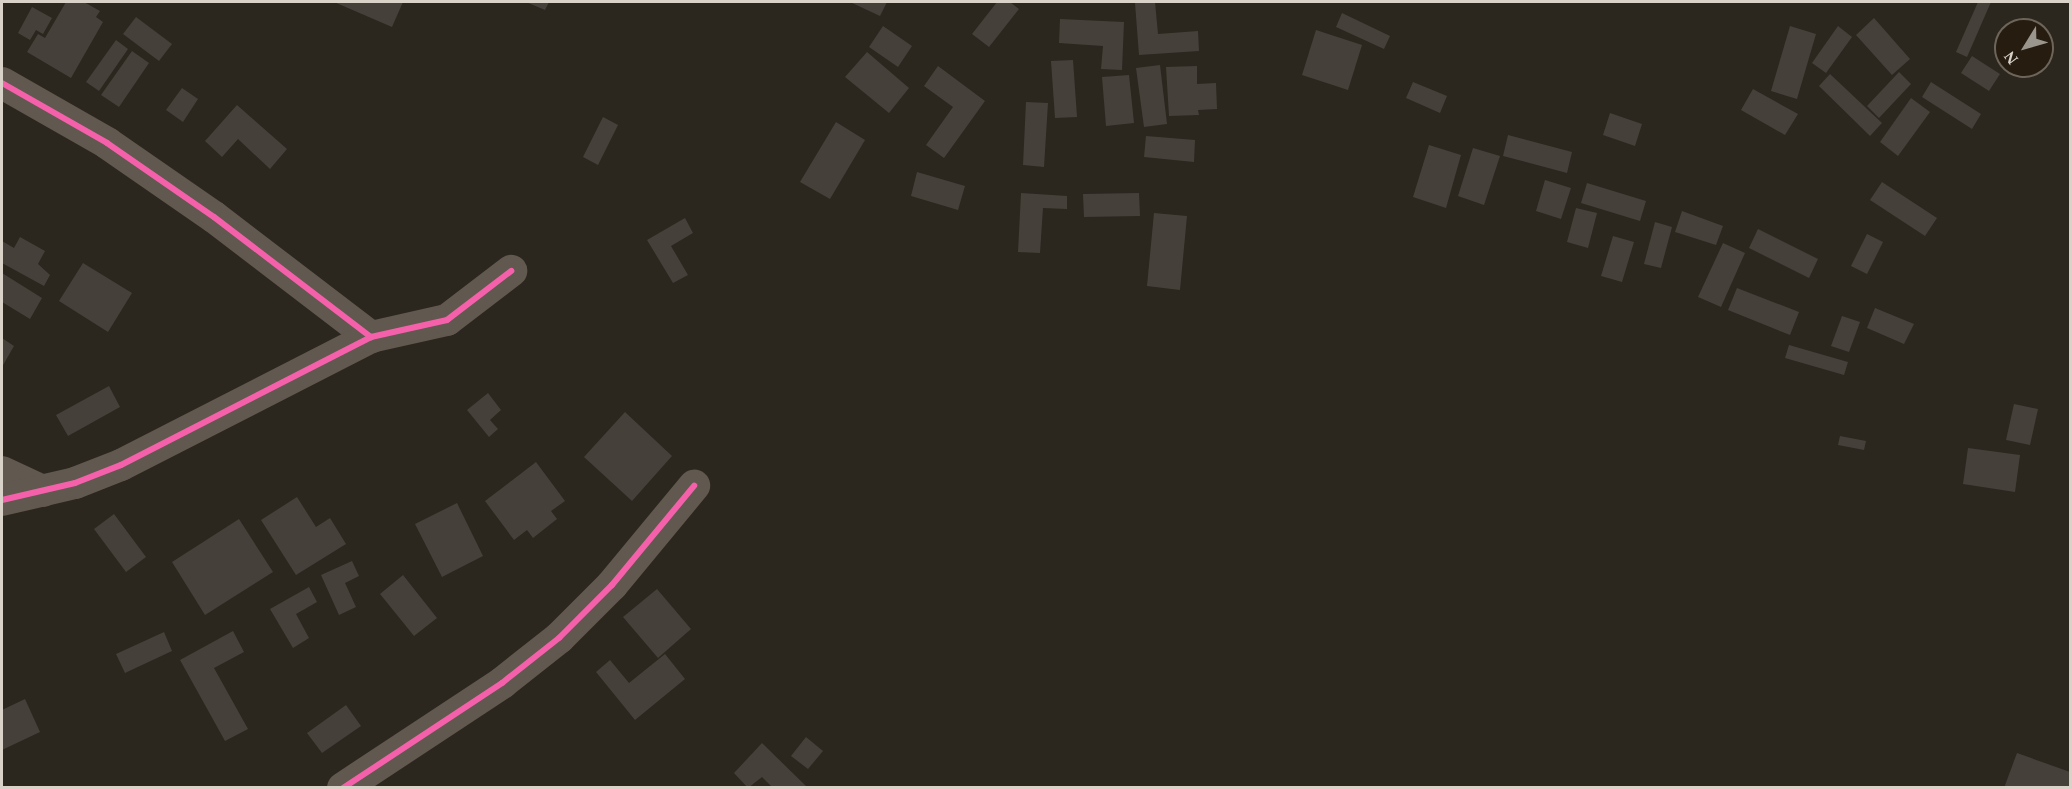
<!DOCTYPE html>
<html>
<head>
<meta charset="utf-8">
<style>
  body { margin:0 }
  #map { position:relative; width:2072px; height:789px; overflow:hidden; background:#2b261e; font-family:Georgia,serif }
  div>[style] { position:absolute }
  .building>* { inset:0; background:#45403a }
  .minor>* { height:32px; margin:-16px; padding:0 16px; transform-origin:16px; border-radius:16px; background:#61584f }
  .cycleway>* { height:6px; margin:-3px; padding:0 3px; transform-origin:3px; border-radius:3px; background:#f560ab }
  span { translate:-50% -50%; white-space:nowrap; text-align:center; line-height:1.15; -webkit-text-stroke:4.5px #261d10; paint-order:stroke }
  .frame { position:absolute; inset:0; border:3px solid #d8d2c9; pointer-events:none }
  .north { position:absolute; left:1994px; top:18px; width:60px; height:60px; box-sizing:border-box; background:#261d10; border:2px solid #6d655a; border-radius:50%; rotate:233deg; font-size:16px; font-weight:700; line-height:24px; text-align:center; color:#d8d2c9 }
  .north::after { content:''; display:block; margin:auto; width:21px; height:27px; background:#9b968d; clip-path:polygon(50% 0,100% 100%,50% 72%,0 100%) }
</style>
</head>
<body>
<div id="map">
  <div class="building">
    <div style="clip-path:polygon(66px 2px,84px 2px,100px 11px,96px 17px,103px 22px,71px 78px,27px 52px,38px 34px,45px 38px)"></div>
    <div style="clip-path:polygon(334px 2px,403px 2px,392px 27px)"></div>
    <div style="clip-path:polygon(526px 2px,549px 2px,545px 10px)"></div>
    <div style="clip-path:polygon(850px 2px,887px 2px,880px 16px)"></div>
    <div style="clip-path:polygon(997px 2px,1010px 2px,1019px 9px,989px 47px,972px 34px)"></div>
    <div style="clip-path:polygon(1155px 2px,1158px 34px,1198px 31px,1199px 51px,1139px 55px,1135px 3px)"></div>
    <div style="clip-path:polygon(1978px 2px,1991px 2px,1967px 57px,1956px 52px)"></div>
    <div style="clip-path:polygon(32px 7px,52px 18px,43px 34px,36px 30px,30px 40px,18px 33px)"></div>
    <div style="clip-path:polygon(1342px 13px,1390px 36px,1384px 49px,1336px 27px)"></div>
    <div style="clip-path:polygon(136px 17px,172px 44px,159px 61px,123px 34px)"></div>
    <div style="clip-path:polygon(1874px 18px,1910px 59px,1892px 75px,1856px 35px)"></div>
    <div style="clip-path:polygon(1060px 19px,1124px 22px,1122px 70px,1101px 69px,1103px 46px,1059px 43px)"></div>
    <div style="clip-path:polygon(883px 26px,912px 46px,898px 67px,869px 47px)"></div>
    <div style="clip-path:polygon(1790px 26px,1816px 34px,1797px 99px,1771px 91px)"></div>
    <div style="clip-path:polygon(1838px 26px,1852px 37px,1826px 73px,1812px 63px)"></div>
    <div style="clip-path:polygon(1316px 30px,1362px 45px,1348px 90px,1302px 75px)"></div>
    <div style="clip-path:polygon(116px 40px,128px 49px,99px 91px,86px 82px)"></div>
    <div style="clip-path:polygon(132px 51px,149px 63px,119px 107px,101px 95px)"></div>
    <div style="clip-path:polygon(867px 52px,909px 88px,889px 113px,845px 77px)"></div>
    <div style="clip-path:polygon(1972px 56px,2000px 74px,1989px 91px,1961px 73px)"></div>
    <div style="clip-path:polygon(1073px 60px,1077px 117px,1055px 118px,1051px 61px)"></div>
    <div style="clip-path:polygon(1160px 65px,1167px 124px,1144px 127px,1136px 68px)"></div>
    <div style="clip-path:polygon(938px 66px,985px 101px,944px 158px,926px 145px,953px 107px,924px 86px)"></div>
    <div style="clip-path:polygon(1197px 66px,1197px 84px,1216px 83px,1217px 109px,1198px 110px,1199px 115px,1169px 116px,1166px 67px)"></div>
    <div style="clip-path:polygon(1899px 72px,1911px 84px,1879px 118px,1867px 106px)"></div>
    <div style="clip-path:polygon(1830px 74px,1882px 123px,1870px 136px,1819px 86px)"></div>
    <div style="clip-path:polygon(1129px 75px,1134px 123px,1106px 126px,1102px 77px)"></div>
    <div style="clip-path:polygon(1413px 82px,1447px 96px,1440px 113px,1406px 98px)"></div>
    <div style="clip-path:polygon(1931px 82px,1981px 114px,1972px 129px,1922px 97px)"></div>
    <div style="clip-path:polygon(182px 88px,198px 99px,183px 122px,166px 110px)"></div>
    <div style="clip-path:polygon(1753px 89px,1798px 114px,1785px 135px,1741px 110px)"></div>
    <div style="clip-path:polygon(1911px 98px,1930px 112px,1898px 156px,1880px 142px)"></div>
    <div style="clip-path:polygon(1026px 102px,1048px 103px,1044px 167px,1023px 165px)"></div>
    <div style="clip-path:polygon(237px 105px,287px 149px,270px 169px,238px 139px,222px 157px,205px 141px)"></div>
    <div style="clip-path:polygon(1610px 113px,1642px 124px,1635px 146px,1603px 135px)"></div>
    <div style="clip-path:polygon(603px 117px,618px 125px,598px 165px,583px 157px)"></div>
    <div style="clip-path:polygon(836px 122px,865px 140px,830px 199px,800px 182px)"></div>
    <div style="clip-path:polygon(1508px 135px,1572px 152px,1567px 173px,1503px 156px)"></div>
    <div style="clip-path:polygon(1146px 136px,1195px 140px,1194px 162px,1144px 157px)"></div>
    <div style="clip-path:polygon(1429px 145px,1461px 155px,1446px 208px,1413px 197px)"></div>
    <div style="clip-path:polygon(1473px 148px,1500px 156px,1484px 205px,1458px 196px)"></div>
    <div style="clip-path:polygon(917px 172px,965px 186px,958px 210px,911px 196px)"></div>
    <div style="clip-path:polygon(1545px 180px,1571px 188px,1561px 219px,1536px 211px)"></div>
    <div style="clip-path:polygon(1882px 182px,1937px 218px,1925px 236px,1870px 200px)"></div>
    <div style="clip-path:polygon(1587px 183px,1646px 201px,1640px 221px,1581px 203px)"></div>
    <div style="clip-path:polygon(1021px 193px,1067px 196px,1067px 209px,1043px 208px,1040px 253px,1018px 252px)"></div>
    <div style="clip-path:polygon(1139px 193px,1140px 216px,1084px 217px,1083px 194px)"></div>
    <div style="clip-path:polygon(1576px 208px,1597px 213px,1588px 248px,1567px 242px)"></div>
    <div style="clip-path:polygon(1682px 211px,1723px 226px,1716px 245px,1675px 232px)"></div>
    <div style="clip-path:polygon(1154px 213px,1187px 216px,1180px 290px,1147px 286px)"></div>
    <div style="clip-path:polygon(685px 218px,693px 233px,671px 246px,688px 275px,673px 283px,647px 240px)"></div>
    <div style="clip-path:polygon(1655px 222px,1672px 227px,1661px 268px,1644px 264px)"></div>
    <div style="clip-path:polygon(1758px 229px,1818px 259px,1809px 278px,1749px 248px)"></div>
    <div style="clip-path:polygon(1867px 234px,1883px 242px,1867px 274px,1851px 266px)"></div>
    <div style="clip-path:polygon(1613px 236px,1634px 242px,1622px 282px,1601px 276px)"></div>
    <div style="clip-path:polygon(20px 237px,45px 251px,38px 264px,50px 275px,44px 286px,2px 263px,2px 241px,14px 248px)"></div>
    <div style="clip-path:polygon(1723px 243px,1745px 253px,1721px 307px,1698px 297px)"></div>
    <div style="clip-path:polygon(83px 263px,132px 293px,108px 332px,59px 301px)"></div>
    <div style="clip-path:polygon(2px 273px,42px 298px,30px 319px,2px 302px)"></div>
    <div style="clip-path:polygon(1737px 288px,1799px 312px,1790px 335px,1728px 310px)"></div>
    <div style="clip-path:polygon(1875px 308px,1914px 324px,1904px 344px,1867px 328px)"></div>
    <div style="clip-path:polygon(1842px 316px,1860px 322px,1849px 352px,1831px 346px)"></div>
    <div style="clip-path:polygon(2px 338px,14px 346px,2px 367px)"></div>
    <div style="clip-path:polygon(1789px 345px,1848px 362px,1844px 375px,1785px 358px)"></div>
    <div style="clip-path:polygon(109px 386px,120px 407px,68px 436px,56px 415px)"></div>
    <div style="clip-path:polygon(488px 393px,501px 410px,490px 420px,498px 429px,489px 437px,467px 410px)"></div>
    <div style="clip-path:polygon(2014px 404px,2038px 409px,2030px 445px,2006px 440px)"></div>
    <div style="clip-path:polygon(625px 412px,672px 456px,632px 501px,584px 457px)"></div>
    <div style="clip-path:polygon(1840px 436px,1866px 441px,1864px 450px,1838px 445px)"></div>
    <div style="clip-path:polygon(1968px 448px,2020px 455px,2015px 492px,1963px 484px)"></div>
    <div style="clip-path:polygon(536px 462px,565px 501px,551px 511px,557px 519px,533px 538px,527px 530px,514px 540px,485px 501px)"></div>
    <div style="clip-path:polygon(297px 497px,316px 527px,330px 518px,346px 544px,296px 575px,261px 520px)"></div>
    <div style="clip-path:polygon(457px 503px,483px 556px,442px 577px,415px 524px)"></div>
    <div style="clip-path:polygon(114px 514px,146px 557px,126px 572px,94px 529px)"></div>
    <div style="clip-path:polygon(239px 519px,273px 572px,205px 615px,172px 562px)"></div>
    <div style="clip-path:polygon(352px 561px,359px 576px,345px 583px,356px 607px,339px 615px,321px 575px)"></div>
    <div style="clip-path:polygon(403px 575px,437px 618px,414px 636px,380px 594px)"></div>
    <div style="clip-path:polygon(309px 587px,317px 602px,296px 614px,309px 638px,293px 648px,270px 609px)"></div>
    <div style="clip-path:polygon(657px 589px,691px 629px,658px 658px,623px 617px)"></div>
    <div style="clip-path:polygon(233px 631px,244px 652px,214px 668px,248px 729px,225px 741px,180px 660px)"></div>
    <div style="clip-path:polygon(164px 632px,172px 651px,125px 673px,116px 654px)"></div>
    <div style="clip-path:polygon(665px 654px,685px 679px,635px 720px,596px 672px,610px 660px,629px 683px)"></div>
    <div style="clip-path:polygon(25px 699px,40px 732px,2px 750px,2px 710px)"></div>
    <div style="clip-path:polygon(346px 705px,361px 726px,322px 753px,307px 733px)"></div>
    <div style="clip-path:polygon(806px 737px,823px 751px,808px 769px,791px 756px)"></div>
    <div style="clip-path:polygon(762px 743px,808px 788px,773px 788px,762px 777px,748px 788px,734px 773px)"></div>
    <div style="clip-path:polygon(2017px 753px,2070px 772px,2070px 788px,2004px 788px)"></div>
  </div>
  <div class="minor">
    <div style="left:2px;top:83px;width:121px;rotate:29.7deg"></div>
    <div style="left:107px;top:143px;width:130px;rotate:34.7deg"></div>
    <div style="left:214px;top:217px;width:198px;rotate:37.4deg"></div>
    <div style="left:2px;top:472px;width:45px;rotate:24.9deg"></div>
    <div style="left:2px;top:500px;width:75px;rotate:-13.1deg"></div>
    <div style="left:75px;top:483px;width:49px;rotate:-21.4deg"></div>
    <div style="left:121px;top:465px;width:281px;rotate:-27.1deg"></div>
    <div style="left:371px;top:337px;width:78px;rotate:-12.6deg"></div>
    <div style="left:447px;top:320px;width:81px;rotate:-37.4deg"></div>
    <div style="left:343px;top:788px;width:191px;rotate:-33.4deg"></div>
    <div style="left:502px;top:683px;width:73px;rotate:-38.3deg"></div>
    <div style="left:559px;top:638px;width:75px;rotate:-45deg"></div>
    <div style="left:612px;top:585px;width:129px;rotate:-50.4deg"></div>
  </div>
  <div class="cycleway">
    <div style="left:2px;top:83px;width:121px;rotate:29.7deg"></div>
    <div style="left:107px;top:143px;width:130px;rotate:34.7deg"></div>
    <div style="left:214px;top:217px;width:198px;rotate:37.4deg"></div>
    <div style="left:2px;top:500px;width:75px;rotate:-13.1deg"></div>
    <div style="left:75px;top:483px;width:49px;rotate:-21.4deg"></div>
    <div style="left:121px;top:465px;width:281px;rotate:-27.1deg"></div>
    <div style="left:371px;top:337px;width:78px;rotate:-12.6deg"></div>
    <div style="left:447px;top:320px;width:81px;rotate:-37.4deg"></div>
    <div style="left:343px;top:788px;width:191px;rotate:-33.4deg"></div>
    <div style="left:502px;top:683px;width:73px;rotate:-38.3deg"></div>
    <div style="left:559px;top:638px;width:75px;rotate:-45deg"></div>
    <div style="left:612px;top:585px;width:129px;rotate:-50.4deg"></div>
  </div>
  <div class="frame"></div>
  <div class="north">N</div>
</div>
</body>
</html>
